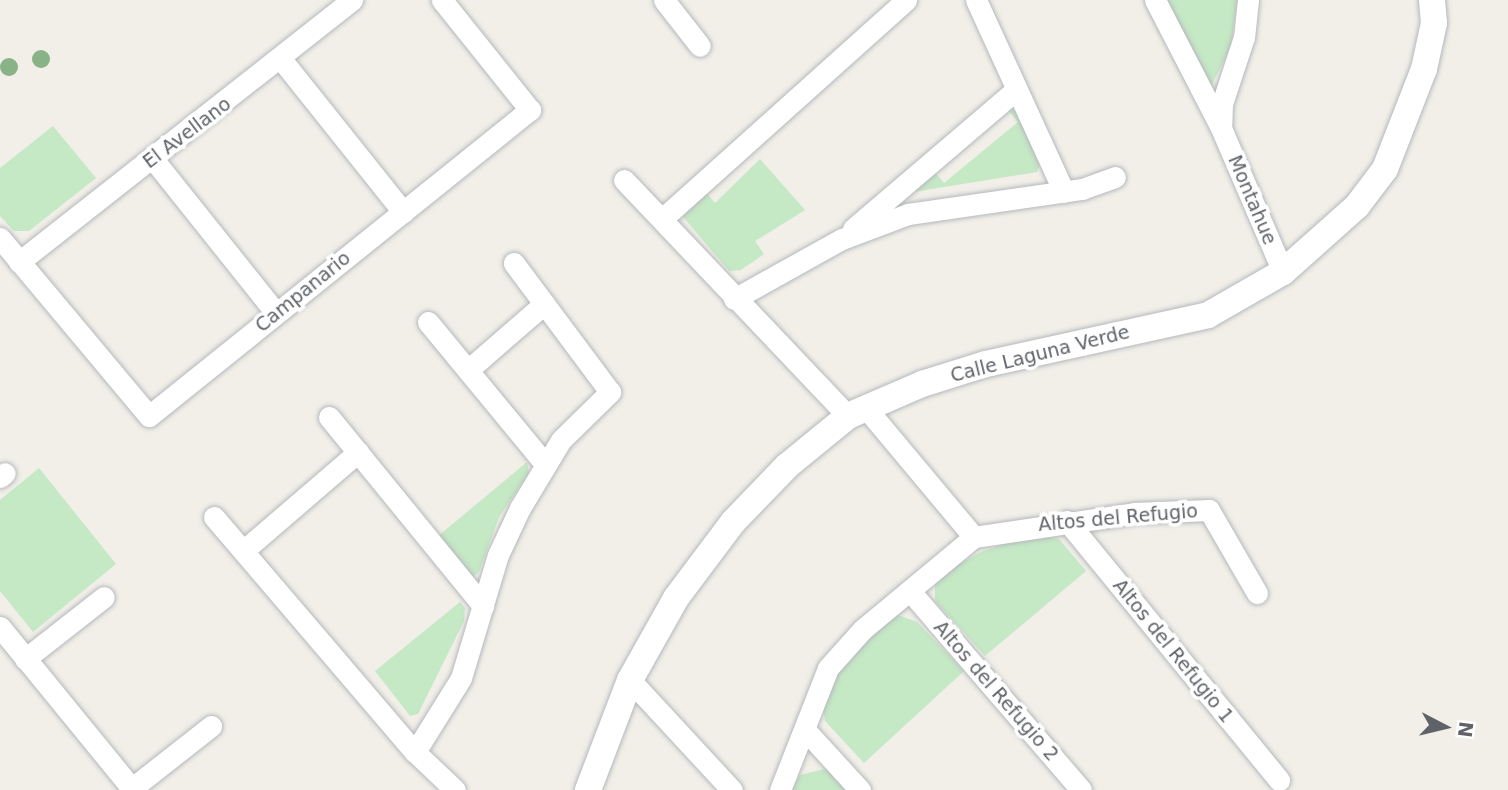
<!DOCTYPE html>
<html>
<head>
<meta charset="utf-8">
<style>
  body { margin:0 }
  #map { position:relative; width:1508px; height:790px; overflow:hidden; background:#f1efe8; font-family:"DejaVu Sans",sans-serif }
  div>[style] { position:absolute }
  .green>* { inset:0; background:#c5e8c5 }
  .roads { filter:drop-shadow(0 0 2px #b5b8bc) drop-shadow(0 0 2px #b5b8bc) }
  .minor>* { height:21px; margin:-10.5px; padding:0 10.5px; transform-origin:10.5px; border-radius:10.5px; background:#fff }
  .tertiary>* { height:26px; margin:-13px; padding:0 13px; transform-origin:13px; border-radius:13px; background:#fff }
  .trees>* { width:18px; height:18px; margin:-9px; border-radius:50%; background:#89b387 }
  span { translate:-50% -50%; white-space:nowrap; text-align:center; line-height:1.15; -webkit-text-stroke:7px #fff; paint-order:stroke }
  .street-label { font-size:19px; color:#5f6368 }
  .north { position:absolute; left:1410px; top:692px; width:70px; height:70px; -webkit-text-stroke:5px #fff; paint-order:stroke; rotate:97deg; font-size:19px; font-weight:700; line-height:28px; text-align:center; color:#5f6368 }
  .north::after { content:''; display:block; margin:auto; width:24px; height:32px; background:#5f6368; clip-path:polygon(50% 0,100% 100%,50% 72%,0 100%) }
</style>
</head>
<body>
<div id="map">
  <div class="green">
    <div style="clip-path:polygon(1165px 0,1237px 0,1231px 47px,1209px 90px)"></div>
    <div style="clip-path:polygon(1008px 110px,1016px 111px,1040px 164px,1037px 172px,913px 192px,934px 171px,944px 183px,1018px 122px)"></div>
    <div style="clip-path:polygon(53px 126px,96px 178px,29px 231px,14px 231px,0 216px,0 168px)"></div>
    <div style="clip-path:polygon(760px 159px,805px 210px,755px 241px,764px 254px,741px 270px,729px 271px,679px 212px,702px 188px,715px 203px)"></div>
    <div style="clip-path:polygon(527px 462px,529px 473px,499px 517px,479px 572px,473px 577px,437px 537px)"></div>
    <div style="clip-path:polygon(39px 468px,116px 564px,33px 632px,0 591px,0 500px)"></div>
    <div style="clip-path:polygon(1033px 535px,1059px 539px,1086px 571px,985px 656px,935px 601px,935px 583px,941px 574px,983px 551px)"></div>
    <div style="clip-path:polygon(460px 602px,465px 608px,464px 621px,418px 714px,410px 716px,375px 671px)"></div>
    <div style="clip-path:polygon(895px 614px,917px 622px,964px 671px,864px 763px,825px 721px,823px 706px,833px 675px,884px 620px)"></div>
    <div style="clip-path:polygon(824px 769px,834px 773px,850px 790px,792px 790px,800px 775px)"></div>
  </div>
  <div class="roads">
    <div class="minor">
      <div style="left:664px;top:0;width:58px;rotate:52deg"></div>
      <div style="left:976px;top:0;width:211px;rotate:65.4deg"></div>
      <div style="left:1155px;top:0;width:142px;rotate:62.7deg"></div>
      <div style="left:1248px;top:0;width:37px;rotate:96deg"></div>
      <div style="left:1244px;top:37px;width:71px;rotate:108.2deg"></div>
      <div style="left:1222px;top:104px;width:24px;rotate:92deg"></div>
      <div style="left:1221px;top:128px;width:157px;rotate:66.7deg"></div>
      <div style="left:281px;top:59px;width:196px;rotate:51.4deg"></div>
      <div style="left:153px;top:159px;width:197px;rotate:51.4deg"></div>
      <div style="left:624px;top:180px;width:325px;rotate:46.5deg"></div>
      <div style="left:662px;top:219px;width:328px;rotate:-41.9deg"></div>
      <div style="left:853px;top:229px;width:214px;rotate:-40.5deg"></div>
      <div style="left:0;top:238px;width:232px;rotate:50.1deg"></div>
      <div style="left:149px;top:416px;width:489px;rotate:-38.8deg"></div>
      <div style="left:530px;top:110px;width:141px;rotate:-128.7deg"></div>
      <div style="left:19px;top:262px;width:424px;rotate:-38.2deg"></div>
      <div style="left:734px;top:299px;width:124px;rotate:-29.1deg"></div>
      <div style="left:842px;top:239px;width:71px;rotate:-20.7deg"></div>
      <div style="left:908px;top:214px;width:176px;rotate:-8.2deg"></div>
      <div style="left:1082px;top:189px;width:35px;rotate:-20deg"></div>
      <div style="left:428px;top:322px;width:185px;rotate:50.5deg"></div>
      <div style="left:468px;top:370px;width:101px;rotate:-41deg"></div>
      <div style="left:866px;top:408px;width:168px;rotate:50.1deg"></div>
      <div style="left:329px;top:417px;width:244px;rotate:50.8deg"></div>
      <div style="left:0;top:477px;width:6px;rotate:-39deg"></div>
      <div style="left:214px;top:517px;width:309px;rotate:49.5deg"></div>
      <div style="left:415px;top:752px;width:55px;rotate:43.5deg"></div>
      <div style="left:1067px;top:521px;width:335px;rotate:50.7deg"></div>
      <div style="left:243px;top:551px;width:152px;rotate:-40.7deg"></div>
      <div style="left:910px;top:591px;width:262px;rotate:49.3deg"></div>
      <div style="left:0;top:627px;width:210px;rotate:50.8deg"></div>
      <div style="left:25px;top:659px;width:100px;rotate:-38.1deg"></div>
      <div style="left:630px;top:680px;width:150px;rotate:47.2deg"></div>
      <div style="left:807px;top:732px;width:79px;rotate:47.6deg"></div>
      <div style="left:415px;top:752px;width:87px;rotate:-58.1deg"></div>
      <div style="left:461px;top:678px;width:128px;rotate:-73.3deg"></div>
      <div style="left:498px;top:555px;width:52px;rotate:-64.9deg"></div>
      <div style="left:520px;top:508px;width:79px;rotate:-58.9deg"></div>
      <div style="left:561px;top:440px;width:69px;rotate:-44.4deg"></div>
      <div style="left:610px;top:392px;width:161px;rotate:-126.7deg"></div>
      <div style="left:131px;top:789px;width:102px;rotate:-38.2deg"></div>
      <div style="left:780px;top:790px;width:131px;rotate:-68.5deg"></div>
      <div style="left:828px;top:668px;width:52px;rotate:-48.1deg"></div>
      <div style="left:863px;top:629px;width:144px;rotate:-39.7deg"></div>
      <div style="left:974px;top:537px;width:162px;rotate:-8.5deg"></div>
      <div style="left:1134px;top:513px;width:75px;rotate:-2.3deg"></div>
      <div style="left:1209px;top:510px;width:96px;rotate:60deg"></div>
    </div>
    <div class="tertiary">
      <div style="left:588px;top:790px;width:118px;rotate:-69.1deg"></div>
      <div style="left:630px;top:680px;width:94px;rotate:-60.7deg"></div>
      <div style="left:676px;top:598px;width:95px;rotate:-53.1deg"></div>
      <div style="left:733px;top:522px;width:78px;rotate:-46deg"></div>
      <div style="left:787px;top:466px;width:79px;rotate:-39.3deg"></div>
      <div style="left:848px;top:416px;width:81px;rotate:-23.4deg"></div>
      <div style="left:922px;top:384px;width:67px;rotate:-17.4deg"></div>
      <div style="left:986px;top:364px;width:227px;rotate:-12.4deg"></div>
      <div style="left:1208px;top:315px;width:86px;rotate:-29.8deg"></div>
      <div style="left:1283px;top:272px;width:99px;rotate:-41.7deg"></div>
      <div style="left:1357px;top:206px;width:46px;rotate:-52.9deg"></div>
      <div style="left:1385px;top:169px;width:107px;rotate:-68.7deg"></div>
      <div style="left:1424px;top:69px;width:47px;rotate:-77.7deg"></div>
      <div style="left:1434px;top:23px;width:23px;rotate:-95deg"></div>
    </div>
  </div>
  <div class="trees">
    <div style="left:41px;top:59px"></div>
    <div style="left:9px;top:67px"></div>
  </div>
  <div class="street-label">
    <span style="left:187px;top:133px;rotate:-37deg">El Avellano</span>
    <span style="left:1252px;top:200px;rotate:67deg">Montahue</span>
    <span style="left:303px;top:292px;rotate:-39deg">Campanario</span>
    <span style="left:1040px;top:354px;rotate:-14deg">Calle Laguna Verde</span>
    <span style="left:1118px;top:518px;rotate:-5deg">Altos del Refugio</span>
    <span style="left:1173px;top:651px;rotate:51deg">Altos del Refugio 1</span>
    <span style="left:996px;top:691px;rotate:49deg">Altos del Refugio 2</span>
  </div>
  <div class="north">N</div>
</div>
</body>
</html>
